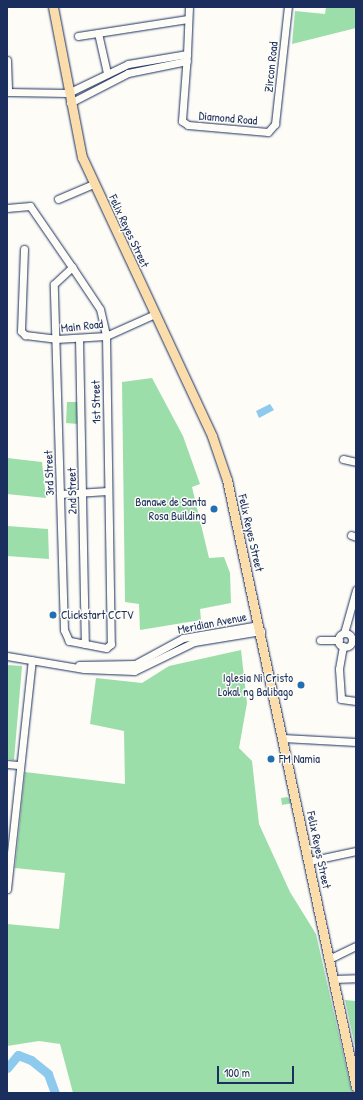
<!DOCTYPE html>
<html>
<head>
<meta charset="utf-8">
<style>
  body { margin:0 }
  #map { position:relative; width:363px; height:1100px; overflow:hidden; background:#fdfcf7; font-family:"Patrick Hand",sans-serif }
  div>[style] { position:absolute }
  .green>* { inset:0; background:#9bdeaa }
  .water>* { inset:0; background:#8ec9ee }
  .river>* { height:9px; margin:-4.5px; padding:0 4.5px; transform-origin:4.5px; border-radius:4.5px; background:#8ec9ee }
  .roads { filter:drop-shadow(0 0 1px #1b2f5e) drop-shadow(0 0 1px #1b2f5e) }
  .minor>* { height:7px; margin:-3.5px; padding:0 3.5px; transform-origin:3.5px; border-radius:3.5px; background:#fdfcf7 }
  .minor>.ring { margin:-3.5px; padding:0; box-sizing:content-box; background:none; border:7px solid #fdfcf7; border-radius:50% }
  .major>* { height:9px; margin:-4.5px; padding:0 4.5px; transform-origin:4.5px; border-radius:4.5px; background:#faddab }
  .dots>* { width:11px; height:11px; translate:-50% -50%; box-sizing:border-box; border:2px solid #fdfcf7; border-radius:50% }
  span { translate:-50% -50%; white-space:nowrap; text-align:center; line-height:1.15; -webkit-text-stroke:3px #fdfcf7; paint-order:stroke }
  .street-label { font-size:12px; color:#1b2f5e }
  .poi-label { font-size:12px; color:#1b2f5e }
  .right { translate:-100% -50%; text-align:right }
  .left { translate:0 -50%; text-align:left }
  .frame { position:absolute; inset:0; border:8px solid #1b2f5e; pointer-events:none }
  .scale { position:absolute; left:217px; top:1066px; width:77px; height:18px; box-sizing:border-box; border:2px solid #1b2f5e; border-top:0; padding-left:5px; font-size:12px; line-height:14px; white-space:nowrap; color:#1b2f5e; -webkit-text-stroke:3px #fdfcf7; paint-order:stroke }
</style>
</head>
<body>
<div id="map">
  <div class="green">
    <div style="clip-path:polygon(326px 7px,356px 7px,356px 28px,292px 44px,295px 11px,325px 14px)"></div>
    <div style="clip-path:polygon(152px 378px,183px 436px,200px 484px,192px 487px,209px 558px,224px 557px,230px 573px,231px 603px,200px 609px,201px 620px,140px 630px,139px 604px,125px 602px,122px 382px)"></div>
    <div style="clip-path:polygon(67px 402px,78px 402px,78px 424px,66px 423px)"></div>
    <div style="clip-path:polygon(7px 458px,42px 462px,46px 498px,7px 494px)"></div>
    <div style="clip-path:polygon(7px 526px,48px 529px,49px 559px,7px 556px)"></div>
    <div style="clip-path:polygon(241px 650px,247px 703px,239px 748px,252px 761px,259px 824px,290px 892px,316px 934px,352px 1093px,73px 1093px,60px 1044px,39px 1041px,7px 1046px,7px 924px,59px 929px,65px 873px,15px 868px,25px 772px,125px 784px,124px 731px,90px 724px,96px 678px,142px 683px,169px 666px)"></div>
    <div style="clip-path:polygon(7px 665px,22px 666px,14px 760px,7px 759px)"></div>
    <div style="clip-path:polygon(287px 797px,293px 803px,282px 805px,281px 798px)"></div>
    <div style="clip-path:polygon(345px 1000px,356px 1001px,356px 1051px)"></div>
  </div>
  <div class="water">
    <div style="clip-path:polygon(270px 404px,274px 410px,259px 418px,256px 411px)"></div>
  </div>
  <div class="river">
    <div style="left:7px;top:1068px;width:17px;rotate:-50deg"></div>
    <div style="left:18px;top:1055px;width:14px;rotate:21deg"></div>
    <div style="left:31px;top:1060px;width:22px;rotate:39deg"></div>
    <div style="left:48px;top:1074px;width:20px;rotate:70deg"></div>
  </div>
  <div class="roads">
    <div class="minor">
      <div style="left:98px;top:33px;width:41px;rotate:77.3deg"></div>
      <div style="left:78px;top:36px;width:111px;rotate:-8.8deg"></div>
      <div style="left:187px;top:54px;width:67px;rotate:94.3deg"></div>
      <div style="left:182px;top:121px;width:7px;rotate:34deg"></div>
      <div style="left:188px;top:125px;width:80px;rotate:5deg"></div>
      <div style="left:268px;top:132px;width:11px;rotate:-49deg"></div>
      <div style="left:275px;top:124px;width:118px;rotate:-83.7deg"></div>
      <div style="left:7px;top:60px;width:32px;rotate:88deg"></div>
      <div style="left:8px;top:92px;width:60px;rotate:1deg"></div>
      <div style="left:68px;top:93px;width:67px;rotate:-25.8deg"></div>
      <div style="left:128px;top:64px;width:60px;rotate:-9.6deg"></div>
      <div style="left:187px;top:54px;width:47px;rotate:-87.6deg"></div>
      <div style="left:70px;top:103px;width:65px;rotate:-27.3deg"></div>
      <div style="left:128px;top:73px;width:60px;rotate:-11.5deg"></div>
      <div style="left:58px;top:199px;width:39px;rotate:-23deg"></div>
      <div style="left:7px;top:208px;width:23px;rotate:-5deg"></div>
      <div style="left:30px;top:206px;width:74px;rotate:55.5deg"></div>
      <div style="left:72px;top:267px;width:50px;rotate:56.3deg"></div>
      <div style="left:100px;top:309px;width:28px;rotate:77deg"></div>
      <div style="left:106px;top:336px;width:308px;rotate:89.1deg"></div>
      <div style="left:111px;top:644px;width:6px;rotate:141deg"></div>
      <div style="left:106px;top:648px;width:38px;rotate:-169deg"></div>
      <div style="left:69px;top:641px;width:12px;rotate:-114deg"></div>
      <div style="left:64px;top:630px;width:346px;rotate:-91.7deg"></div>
      <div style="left:54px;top:284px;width:25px;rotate:-43deg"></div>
      <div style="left:24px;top:249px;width:82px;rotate:92.1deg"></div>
      <div style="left:21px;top:331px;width:6px;rotate:45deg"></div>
      <div style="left:25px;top:335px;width:31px;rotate:7deg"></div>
      <div style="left:56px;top:339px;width:50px;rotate:-3.4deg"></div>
      <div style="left:106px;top:336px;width:54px;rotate:-24.2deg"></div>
      <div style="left:79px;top:338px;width:306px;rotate:88.9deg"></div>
      <div style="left:343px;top:459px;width:13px;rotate:13deg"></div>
      <div style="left:60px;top:494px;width:48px;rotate:-3.6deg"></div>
      <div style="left:351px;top:535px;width:5px;rotate:22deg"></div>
      <div style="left:344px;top:633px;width:45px;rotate:-74.4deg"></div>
      <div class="ring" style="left:338px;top:633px;width:7px;height:7px"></div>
      <div style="left:320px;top:640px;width:19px"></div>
      <div style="left:343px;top:646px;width:23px;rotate:100deg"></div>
      <div style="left:339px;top:669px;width:30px;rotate:86deg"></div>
      <div style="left:341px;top:699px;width:15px;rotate:8deg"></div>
      <div style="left:7px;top:656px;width:78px;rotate:9.6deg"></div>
      <div style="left:84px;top:669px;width:50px;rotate:2.3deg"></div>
      <div style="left:134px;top:671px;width:67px;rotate:-25.8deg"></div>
      <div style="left:194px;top:642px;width:68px;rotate:-9.3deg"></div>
      <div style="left:79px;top:665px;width:56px;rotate:-1deg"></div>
      <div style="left:135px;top:664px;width:55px;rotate:-28.4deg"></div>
      <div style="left:183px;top:638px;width:77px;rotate:-9.7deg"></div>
      <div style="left:283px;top:738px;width:73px;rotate:3.1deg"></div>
      <div style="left:7px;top:764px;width:11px;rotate:5deg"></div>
      <div style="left:309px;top:861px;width:48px;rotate:-12deg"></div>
      <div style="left:7px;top:889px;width:230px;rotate:-83.8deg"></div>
      <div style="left:329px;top:959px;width:30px;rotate:-26deg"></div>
      <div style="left:333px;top:979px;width:23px;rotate:-2deg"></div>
    </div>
    <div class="major">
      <div style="left:53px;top:7px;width:153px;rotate:79.1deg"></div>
      <div style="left:82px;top:157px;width:308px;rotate:65deg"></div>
      <div style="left:212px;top:436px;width:46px;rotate:71.2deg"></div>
      <div style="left:227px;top:480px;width:621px;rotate:78deg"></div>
    </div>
  </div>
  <div class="dots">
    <div style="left:214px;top:509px;background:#1f6fb2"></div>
    <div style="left:53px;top:615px;background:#1f6fb2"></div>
    <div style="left:301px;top:685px;background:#1f6fb2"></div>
    <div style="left:271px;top:759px;background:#1f6fb2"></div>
  </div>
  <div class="street-label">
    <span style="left:271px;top:67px;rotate:-84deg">Zircon Road</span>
    <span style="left:228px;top:118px;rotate:5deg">Diamond Road</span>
    <span style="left:129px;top:231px;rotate:65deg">Felix Reyes Street</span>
    <span style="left:82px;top:326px;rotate:-6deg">Main Road</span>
    <span style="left:96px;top:402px;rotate:-91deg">1st Street</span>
    <span style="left:49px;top:473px;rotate:-92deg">3rd Street</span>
    <span style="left:72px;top:491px;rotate:-91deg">2nd Street</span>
    <span style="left:251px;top:533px;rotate:77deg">Felix Reyes Street</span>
    <span style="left:212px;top:623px;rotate:-11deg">Meridian Avenue</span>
    <span style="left:319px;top:850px;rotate:78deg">Felix Reyes Street</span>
  </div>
  <div class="poi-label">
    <span class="right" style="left:206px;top:509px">Banawe de Santa<br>Rosa Building</span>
    <span class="left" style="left:61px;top:615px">Clickstart CCTV</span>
    <span class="right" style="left:293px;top:685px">Iglesia Ni Cristo<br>Lokal ng Balibago</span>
    <span class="left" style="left:279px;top:759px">FM Namia</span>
  </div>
  <div class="frame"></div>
  <div class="scale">100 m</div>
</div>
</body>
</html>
